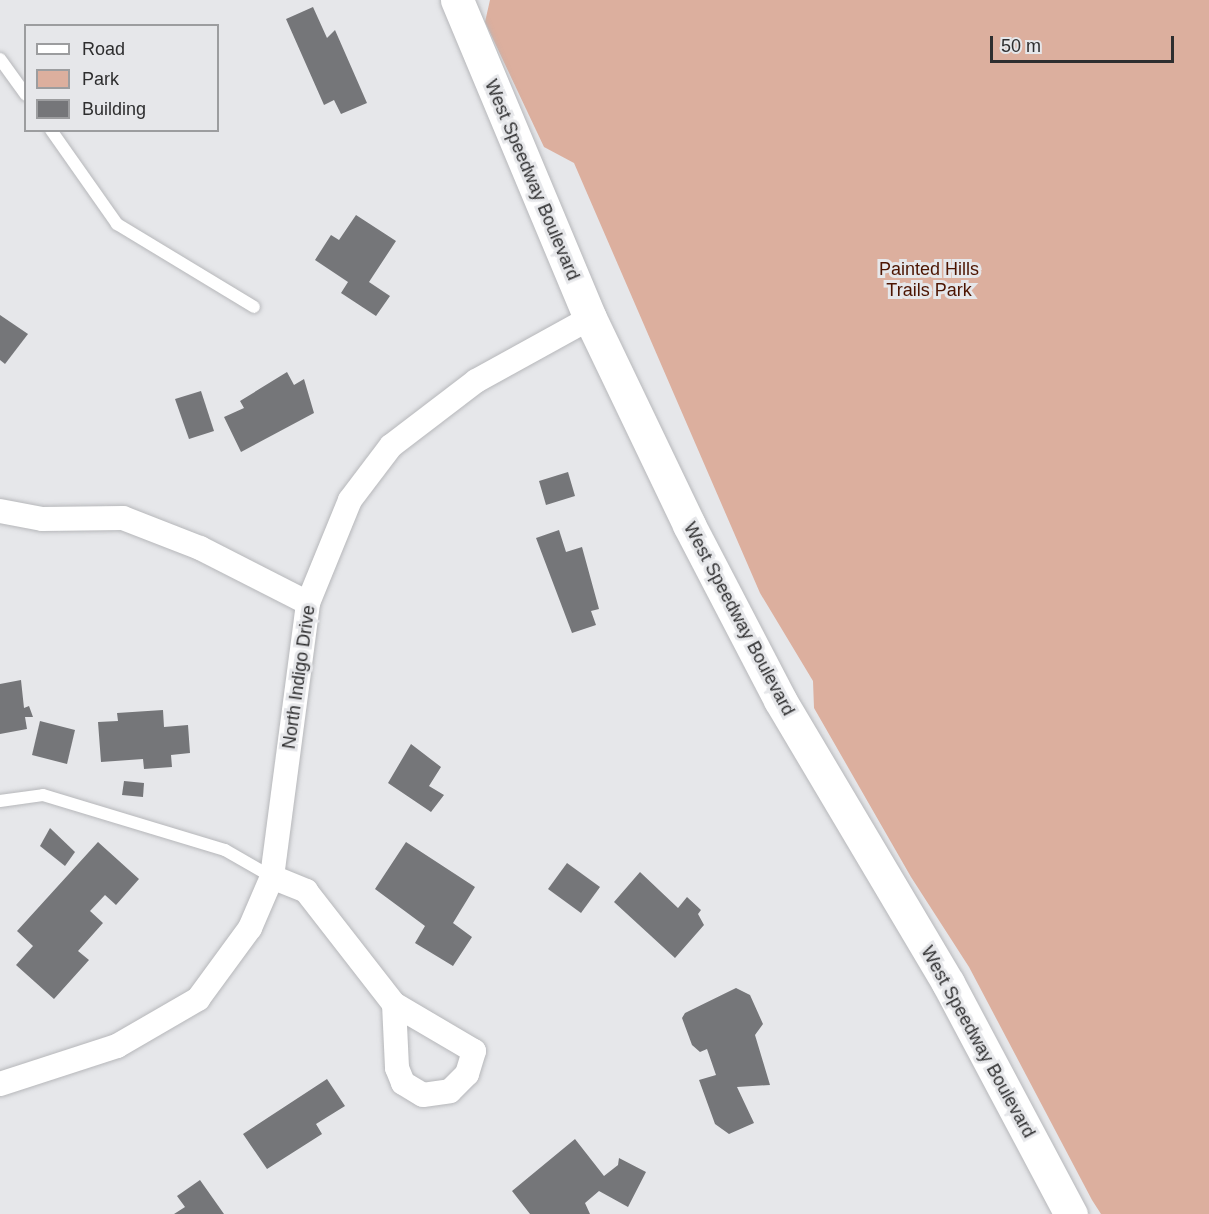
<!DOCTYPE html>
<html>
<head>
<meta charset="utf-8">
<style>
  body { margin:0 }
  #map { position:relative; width:1209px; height:1214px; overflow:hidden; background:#e6e7ea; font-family:Helvetica,sans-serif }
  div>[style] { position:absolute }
  .green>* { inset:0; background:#dcaf9e }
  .building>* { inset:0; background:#757679 }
  .roads { filter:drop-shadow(0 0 2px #b6b7ba) drop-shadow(0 0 2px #b6b7ba) }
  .service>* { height:12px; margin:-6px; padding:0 6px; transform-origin:6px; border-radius:6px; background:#fff }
  .minor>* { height:24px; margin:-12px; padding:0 12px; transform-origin:12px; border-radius:12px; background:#fff }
  .secondary>* { height:33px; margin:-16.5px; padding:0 16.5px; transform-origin:16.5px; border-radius:16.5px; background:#fff }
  span { translate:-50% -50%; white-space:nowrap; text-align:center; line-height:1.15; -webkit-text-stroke:6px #e6e7ea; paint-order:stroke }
  .street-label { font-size:18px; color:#2e2e2f }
  .park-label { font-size:18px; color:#4c1400 }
  .legend { position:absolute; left:24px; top:24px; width:195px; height:108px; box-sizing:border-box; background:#e6e7ea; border:2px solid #9c9d9f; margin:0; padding:8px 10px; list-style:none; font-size:18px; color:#2e2e2f }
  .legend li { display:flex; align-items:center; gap:12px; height:30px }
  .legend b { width:30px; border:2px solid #9c9d9f }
  .scale { position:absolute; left:990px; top:36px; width:184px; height:27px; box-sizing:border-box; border:3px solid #2e2e2f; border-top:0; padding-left:8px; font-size:18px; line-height:21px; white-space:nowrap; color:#2e2e2f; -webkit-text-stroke:4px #e6e7ea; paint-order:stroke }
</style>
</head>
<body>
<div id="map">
  <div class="green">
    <div style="clip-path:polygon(490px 0,1209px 0,1209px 1214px,1101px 1214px,1092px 1200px,969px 967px,911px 877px,814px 708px,813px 681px,760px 593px,574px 163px,544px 147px,485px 22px)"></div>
  </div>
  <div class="building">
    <div style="clip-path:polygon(313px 7px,327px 38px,335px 30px,367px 103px,341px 114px,334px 100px,324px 105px,286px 19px)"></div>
    <div style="clip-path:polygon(356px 215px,396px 241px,369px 282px,390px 296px,376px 316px,341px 293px,348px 282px,315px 260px,331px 235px,339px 240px)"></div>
    <div style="clip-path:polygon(0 315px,28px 334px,5px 364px,0 360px)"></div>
    <div style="clip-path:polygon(287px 372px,294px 385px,304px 379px,314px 413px,241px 452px,224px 417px,244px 408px,240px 401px)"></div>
    <div style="clip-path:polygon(201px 391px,214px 431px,189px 439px,175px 399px)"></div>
    <div style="clip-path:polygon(568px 472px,575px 496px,546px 505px,539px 481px)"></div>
    <div style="clip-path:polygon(559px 530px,566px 552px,582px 547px,599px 609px,591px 611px,596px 625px,572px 633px,536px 538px)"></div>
    <div style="clip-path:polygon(21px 680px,24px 708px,29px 706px,33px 717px,25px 717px,27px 729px,0 734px,0 684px)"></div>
    <div style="clip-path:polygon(163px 710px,164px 727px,188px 725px,190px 753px,171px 755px,172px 767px,144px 769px,143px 759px,101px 762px,98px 722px,118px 721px,117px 713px)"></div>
    <div style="clip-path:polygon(40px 721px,75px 730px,67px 764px,32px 755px)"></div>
    <div style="clip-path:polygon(411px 744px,441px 767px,429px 786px,444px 795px,431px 812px,388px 783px)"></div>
    <div style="clip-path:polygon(124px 781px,144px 783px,143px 797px,122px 795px)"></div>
    <div style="clip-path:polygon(50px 828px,75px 852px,65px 866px,40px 846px)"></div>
    <div style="clip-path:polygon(98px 842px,139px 879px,116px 905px,105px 895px,90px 911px,103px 923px,78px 951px,89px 960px,54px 999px,16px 965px,33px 946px,17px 931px)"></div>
    <div style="clip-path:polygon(406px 842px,475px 887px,453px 923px,472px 937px,453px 966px,415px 943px,425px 926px,375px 889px)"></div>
    <div style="clip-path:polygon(567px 863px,600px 887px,581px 913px,548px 889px)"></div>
    <div style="clip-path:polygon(640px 872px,678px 908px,687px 897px,701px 910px,698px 914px,704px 925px,675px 958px,614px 902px)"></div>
    <div style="clip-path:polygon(736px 988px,750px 995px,763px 1024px,755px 1035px,770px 1085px,737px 1087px,754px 1123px,729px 1134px,715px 1124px,699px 1080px,716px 1075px,707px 1049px,700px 1052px,692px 1045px,682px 1018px,685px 1013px)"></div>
    <div style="clip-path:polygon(327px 1079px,345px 1106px,316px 1124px,322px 1134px,267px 1169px,243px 1134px)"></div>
    <div style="clip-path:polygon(575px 1139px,604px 1176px,618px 1165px,619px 1158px,646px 1172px,628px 1207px,599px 1191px,585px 1203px,590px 1214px,530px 1214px,512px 1191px)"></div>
    <div style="clip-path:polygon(200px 1180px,224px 1214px,174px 1214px,185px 1207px,177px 1196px)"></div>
  </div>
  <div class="roads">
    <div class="service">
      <div style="left:0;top:59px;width:44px;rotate:54.2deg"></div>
      <div style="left:51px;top:130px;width:115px;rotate:54.9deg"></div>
      <div style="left:117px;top:224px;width:160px;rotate:31.2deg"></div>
      <div style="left:0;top:801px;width:43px;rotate:-7.9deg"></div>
      <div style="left:43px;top:795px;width:190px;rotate:16.8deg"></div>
      <div style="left:225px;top:850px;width:54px;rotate:29.9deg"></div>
    </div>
    <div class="minor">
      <div style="left:0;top:511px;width:43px;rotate:10.8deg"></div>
      <div style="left:42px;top:519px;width:81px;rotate:-0.7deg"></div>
      <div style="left:123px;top:518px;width:83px;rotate:21.3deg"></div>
      <div style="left:200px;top:548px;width:121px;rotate:27deg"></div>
      <div style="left:272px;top:877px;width:37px;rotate:22deg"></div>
      <div style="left:306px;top:891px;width:143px;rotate:52.1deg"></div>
      <div style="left:394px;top:1004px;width:64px;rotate:87.3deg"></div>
      <div style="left:397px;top:1068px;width:16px;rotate:68deg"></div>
      <div style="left:403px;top:1083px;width:23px;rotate:31deg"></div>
      <div style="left:423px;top:1095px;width:27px;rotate:-8deg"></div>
      <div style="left:450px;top:1091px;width:24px;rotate:-45deg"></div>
      <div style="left:467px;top:1074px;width:24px;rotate:-73deg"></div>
      <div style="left:474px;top:1051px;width:93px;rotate:-149.6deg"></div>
      <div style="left:0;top:1084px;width:123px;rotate:-18deg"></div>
      <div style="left:117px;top:1046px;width:94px;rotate:-30.1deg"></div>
      <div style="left:198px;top:999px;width:88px;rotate:-53.8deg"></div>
      <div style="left:250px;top:928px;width:56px;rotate:-66.7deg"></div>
      <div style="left:272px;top:877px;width:276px;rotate:-82.5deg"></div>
      <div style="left:308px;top:603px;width:111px;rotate:-67.8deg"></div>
      <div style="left:350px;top:500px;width:68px;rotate:-52.8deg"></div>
      <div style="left:391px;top:446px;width:107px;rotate:-37.4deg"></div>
      <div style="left:476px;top:381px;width:130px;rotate:-28.9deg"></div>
    </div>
    <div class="secondary">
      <div style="left:457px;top:0;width:345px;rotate:67.3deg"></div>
      <div style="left:590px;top:318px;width:229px;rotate:64.4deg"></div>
      <div style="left:689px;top:525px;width:197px;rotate:62.5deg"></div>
      <div style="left:780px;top:700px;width:329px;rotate:59.3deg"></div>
      <div style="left:948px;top:983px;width:262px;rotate:62deg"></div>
    </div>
  </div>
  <div class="street-label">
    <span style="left:532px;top:180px;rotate:67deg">West Speedway Boulevard</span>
    <span style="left:739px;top:619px;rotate:62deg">West Speedway Boulevard</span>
    <span style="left:299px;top:677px;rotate:-82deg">North Indigo Drive</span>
    <span style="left:978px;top:1042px;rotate:61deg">West Speedway Boulevard</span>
  </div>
  <div class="park-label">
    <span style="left:929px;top:280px">Painted Hills<br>Trails Park</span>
  </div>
  <ul class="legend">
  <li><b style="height:8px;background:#fff"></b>Road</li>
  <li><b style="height:16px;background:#dcaf9e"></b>Park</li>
  <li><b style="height:16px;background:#757679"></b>Building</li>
  </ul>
  <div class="scale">50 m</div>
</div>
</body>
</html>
